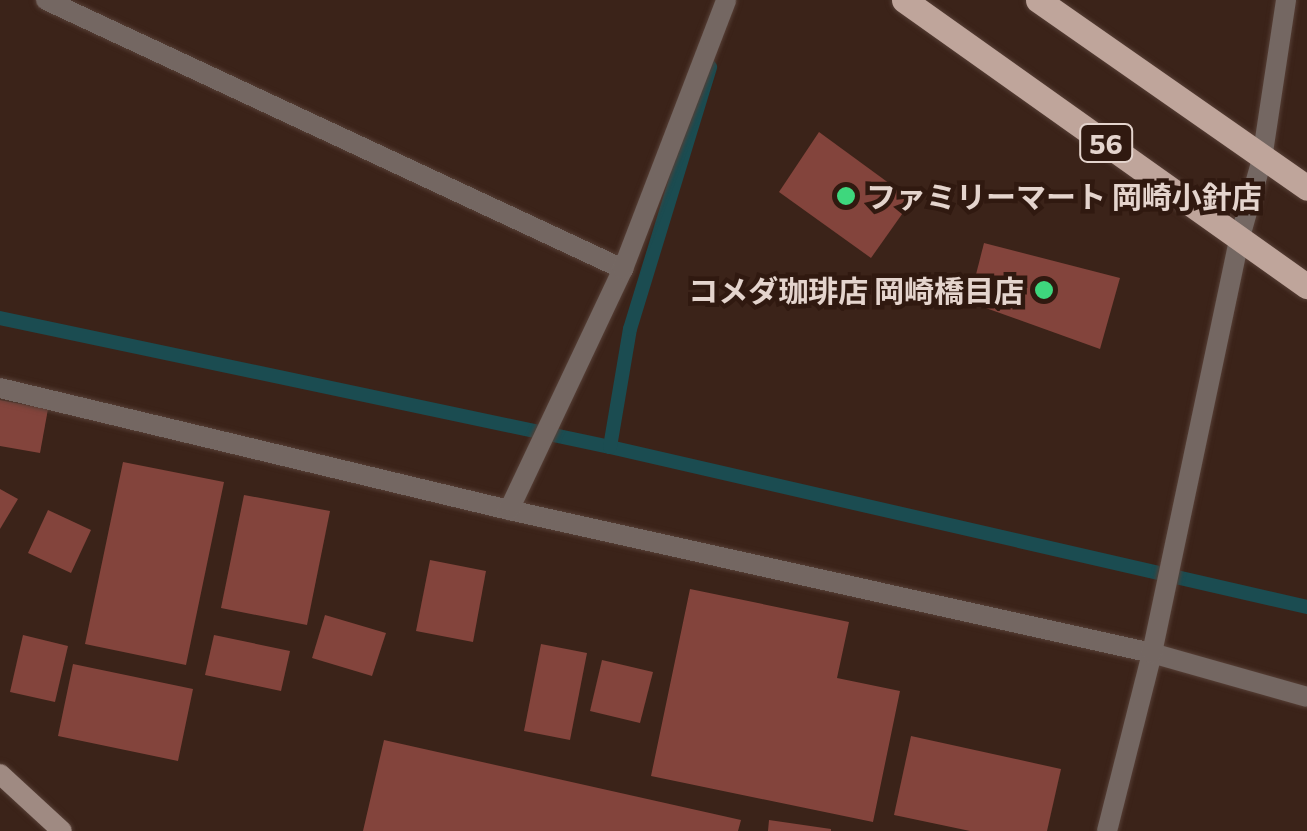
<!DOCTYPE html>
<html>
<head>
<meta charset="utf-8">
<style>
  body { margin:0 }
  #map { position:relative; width:1307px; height:831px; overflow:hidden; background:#3b2319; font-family:Commissioner,"Noto Sans JP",sans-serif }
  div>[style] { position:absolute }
  .stream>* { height:14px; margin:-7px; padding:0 7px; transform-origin:7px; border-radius:7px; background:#1b4c51 }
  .building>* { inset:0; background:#83443c }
  .roads { filter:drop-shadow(0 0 2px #563f36) drop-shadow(0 0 2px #563f36) }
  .street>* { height:20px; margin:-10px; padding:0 10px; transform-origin:10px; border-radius:10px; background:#746762 }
  .secondary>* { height:20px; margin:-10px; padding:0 10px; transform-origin:10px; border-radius:10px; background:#9f8a82 }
  .primary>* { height:25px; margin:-12.5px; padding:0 12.5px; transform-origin:12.5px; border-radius:12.5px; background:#bfa59b }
  .dots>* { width:28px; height:28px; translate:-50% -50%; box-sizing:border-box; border:5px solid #301910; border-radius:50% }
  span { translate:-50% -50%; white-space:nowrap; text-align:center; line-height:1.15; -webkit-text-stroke:9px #301910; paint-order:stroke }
  .shield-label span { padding:2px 8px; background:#301910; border:2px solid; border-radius:8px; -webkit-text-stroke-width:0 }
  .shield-label { font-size:28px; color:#e4d4cd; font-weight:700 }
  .poi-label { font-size:30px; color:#e4d4cd; font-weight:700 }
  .left { translate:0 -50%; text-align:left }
  .right { translate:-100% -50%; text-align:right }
</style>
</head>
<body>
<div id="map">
  <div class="stream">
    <div style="left:0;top:318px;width:623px;rotate:11.94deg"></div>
    <div style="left:610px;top:447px;width:715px;rotate:12.93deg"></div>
    <div style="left:610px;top:447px;width:120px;rotate:-80.4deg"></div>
    <div style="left:630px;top:329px;width:274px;rotate:-73deg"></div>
  </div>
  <div class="building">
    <div style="clip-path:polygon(819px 132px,912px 200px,871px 258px,779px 192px)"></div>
    <div style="clip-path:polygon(984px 243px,1120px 278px,1100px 349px,969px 302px)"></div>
    <div style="clip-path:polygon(0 400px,48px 409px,40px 453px,0 446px)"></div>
    <div style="clip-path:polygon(123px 462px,224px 482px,186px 665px,85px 644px)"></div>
    <div style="clip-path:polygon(0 489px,18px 499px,0 529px)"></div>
    <div style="clip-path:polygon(244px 495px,330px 511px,307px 625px,221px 608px)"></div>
    <div style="clip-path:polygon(48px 510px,91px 530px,71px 573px,28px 553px)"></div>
    <div style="clip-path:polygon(430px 560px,486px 571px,473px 642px,416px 631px)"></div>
    <div style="clip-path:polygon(690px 589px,849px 622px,837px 678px,900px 691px,873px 822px,651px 776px)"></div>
    <div style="clip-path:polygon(325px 615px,386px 633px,372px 676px,312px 658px)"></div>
    <div style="clip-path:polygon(23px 635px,68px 646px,55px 702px,10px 692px)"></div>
    <div style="clip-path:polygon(214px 635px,290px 651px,281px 691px,205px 675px)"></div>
    <div style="clip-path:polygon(541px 644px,587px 653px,570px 740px,524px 731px)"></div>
    <div style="clip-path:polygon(602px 660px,653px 672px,640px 723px,590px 711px)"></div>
    <div style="clip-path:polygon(73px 664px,193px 689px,178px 761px,58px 736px)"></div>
    <div style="clip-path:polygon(911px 736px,1061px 769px,1047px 831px,970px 831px,894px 815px)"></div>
    <div style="clip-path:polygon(384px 740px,741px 820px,738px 831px,363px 831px)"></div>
    <div style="clip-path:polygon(769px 820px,831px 829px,831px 831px,768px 831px)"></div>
  </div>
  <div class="roads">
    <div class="street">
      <div style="left:46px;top:0;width:637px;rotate:25deg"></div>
      <div style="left:0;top:388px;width:523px;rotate:13.48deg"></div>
      <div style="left:509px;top:510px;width:659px;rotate:12.54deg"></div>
      <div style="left:1152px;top:653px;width:161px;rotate:15.8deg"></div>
      <div style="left:509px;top:510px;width:267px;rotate:-64.7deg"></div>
      <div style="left:623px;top:269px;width:288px;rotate:-69deg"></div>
      <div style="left:1107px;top:831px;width:184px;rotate:-75.8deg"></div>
      <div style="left:1152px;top:653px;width:425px;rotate:-78.1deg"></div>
      <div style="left:1240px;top:237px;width:81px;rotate:-74.2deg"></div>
      <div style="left:1262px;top:159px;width:161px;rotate:-81.4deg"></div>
    </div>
    <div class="secondary">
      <div style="left:0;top:774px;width:84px;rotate:42.6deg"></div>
    </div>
    <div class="primary">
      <div style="left:904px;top:0;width:494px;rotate:35.4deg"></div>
      <div style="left:1038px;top:0;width:328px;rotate:34.9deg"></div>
    </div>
  </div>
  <div class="dots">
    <div style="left:846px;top:196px;background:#3ed77d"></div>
    <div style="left:1044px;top:290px;background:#3ed77d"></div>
  </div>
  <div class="shield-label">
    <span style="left:1106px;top:143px">56</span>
  </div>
  <div class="poi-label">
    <span class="left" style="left:866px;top:196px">ファミリーマート 岡崎小針店</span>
    <span class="right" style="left:1024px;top:290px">コメダ珈琲店 岡崎橋目店</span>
  </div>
</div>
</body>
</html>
